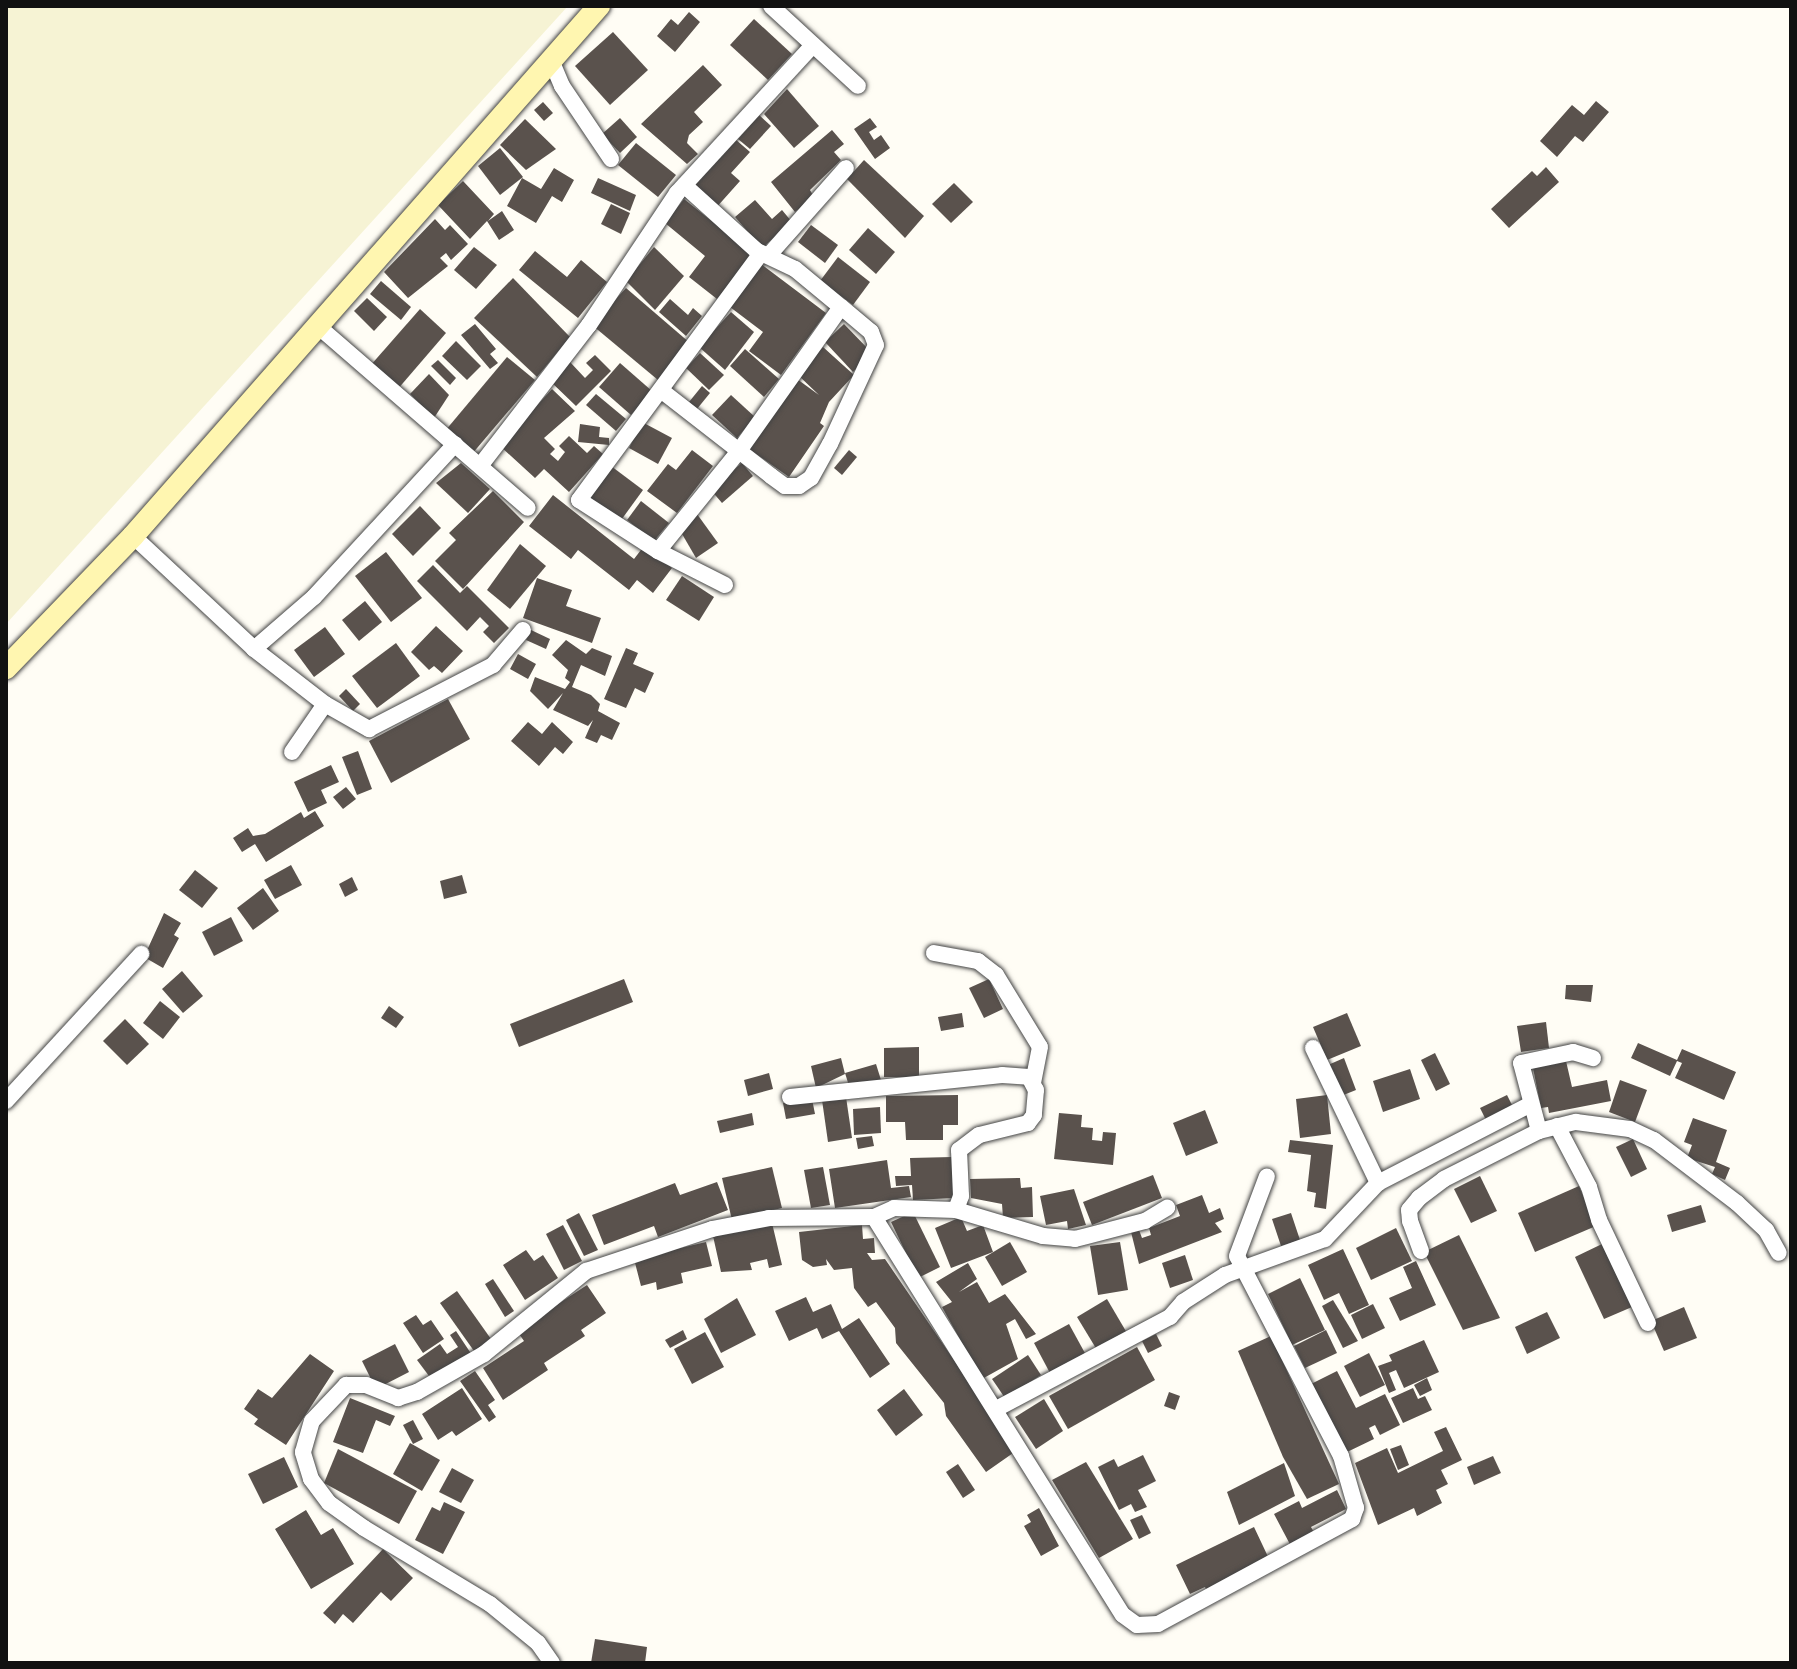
<!DOCTYPE html>
<html>
<head>
<meta charset="utf-8">
<style>
  body { margin:0 }
  #map { position:relative; width:1797px; height:1669px; overflow:hidden; background:#fffdf5; font-family:"Times New Roman",serif }
  div>[style] { position:absolute }
  .farmland>* { inset:0; background:#f6f3d4 }
  .building>* { inset:0; background:#5a524d }
  .roads { filter:drop-shadow(0 0 2px #444) drop-shadow(0 0 2px #444) }
  .street>* { height:16px; margin:-8px; padding:0 8px; transform-origin:8px; border-radius:8px; background:#fff }
  .secondary>* { height:22px; margin:-11px; padding:0 11px; transform-origin:11px; border-radius:11px; background:#fff6b0 }
  span { translate:-50% -50%; white-space:nowrap; text-align:center; line-height:1.15; -webkit-text-stroke:8px #fff; paint-order:stroke }
  .frame { position:absolute; inset:0; border:8px solid #111; pointer-events:none }
</style>
</head>
<body>
<div id="map">
  <div class="farmland">
    <div style="clip-path:polygon(6px 6px,568px 6px,6px 624px)"></div>
  </div>
  <div class="building">
    <div style="clip-path:polygon(689px 12px,700px 22px,675px 52px,657px 36px,671px 19px,678px 25px)"></div>
    <div style="clip-path:polygon(754px 19px,792px 54px,768px 80px,730px 45px)"></div>
    <div style="clip-path:polygon(613px 32px,648px 70px,610px 105px,575px 66px)"></div>
    <div style="clip-path:polygon(703px 65px,722px 85px,694px 112px,703px 122px,689px 135px,687px 143px,698px 154px,687px 164px,641px 124px)"></div>
    <div style="clip-path:polygon(787px 89px,819px 126px,794px 148px,764px 114px)"></div>
    <div style="clip-path:polygon(1596px 101px,1609px 112px,1583px 142px,1575px 136px,1557px 157px,1540px 141px,1572px 105px,1584px 115px)"></div>
    <div style="clip-path:polygon(543px 102px,553px 113px,544px 121px,534px 110px)"></div>
    <div style="clip-path:polygon(759px 115px,771px 126px,750px 149px,738px 139px)"></div>
    <div style="clip-path:polygon(620px 118px,637px 137px,620px 153px,602px 134px)"></div>
    <div style="clip-path:polygon(870px 118px,877px 127px,869px 132px,874px 140px,881px 135px,890px 148px,875px 159px,854px 129px)"></div>
    <div style="clip-path:polygon(525px 119px,556px 149px,526px 170px,500px 145px)"></div>
    <div style="clip-path:polygon(832px 130px,844px 144px,834px 152px,841px 160px,810px 190px,814px 197px,795px 212px,771px 182px)"></div>
    <div style="clip-path:polygon(735px 139px,750px 152px,731px 173px,740px 181px,715px 209px,691px 188px)"></div>
    <div style="clip-path:polygon(636px 143px,676px 175px,658px 197px,618px 165px)"></div>
    <div style="clip-path:polygon(500px 148px,523px 177px,500px 195px,478px 166px)"></div>
    <div style="clip-path:polygon(864px 160px,924px 216px,905px 238px,847px 179px)"></div>
    <div style="clip-path:polygon(1546px 167px,1559px 182px,1509px 228px,1491px 209px,1532px 171px,1537px 176px)"></div>
    <div style="clip-path:polygon(554px 168px,574px 180px,562px 202px,552px 196px,536px 223px,507px 206px,522px 178px,541px 189px)"></div>
    <div style="clip-path:polygon(598px 178px,636px 195px,630px 211px,591px 193px)"></div>
    <div style="clip-path:polygon(463px 181px,494px 214px,488px 221px,502px 211px,514px 230px,499px 240px,487px 221px,470px 239px,438px 205px)"></div>
    <div style="clip-path:polygon(954px 183px,973px 202px,951px 223px,932px 204px)"></div>
    <div style="clip-path:polygon(684px 199px,753px 254px,717px 299px,689px 277px,705px 256px,665px 223px)"></div>
    <div style="clip-path:polygon(755px 200px,772px 219px,782px 210px,792px 222px,762px 248px,735px 217px)"></div>
    <div style="clip-path:polygon(611px 204px,630px 213px,621px 234px,601px 224px)"></div>
    <div style="clip-path:polygon(435px 219px,445px 230px,450px 225px,468px 244px,451px 260px,446px 253px,440px 258px,448px 266px,408px 298px,384px 272px)"></div>
    <div style="clip-path:polygon(811px 225px,838px 245px,825px 263px,798px 242px)"></div>
    <div style="clip-path:polygon(868px 228px,895px 252px,876px 274px,849px 250px)"></div>
    <div style="clip-path:polygon(474px 247px,497px 265px,476px 289px,454px 270px)"></div>
    <div style="clip-path:polygon(654px 247px,684px 276px,655px 310px,626px 281px)"></div>
    <div style="clip-path:polygon(535px 251px,567px 277px,581px 260px,607px 282px,578px 318px,519px 270px)"></div>
    <div style="clip-path:polygon(838px 257px,870px 282px,853px 305px,820px 281px)"></div>
    <div style="clip-path:polygon(761px 264px,826px 313px,781px 375px,749px 351px,763px 332px,730px 307px)"></div>
    <div style="clip-path:polygon(513px 278px,570px 337px,537px 377px,474px 318px)"></div>
    <div style="clip-path:polygon(381px 281px,411px 307px,401px 320px,370px 294px)"></div>
    <div style="clip-path:polygon(626px 288px,690px 343px,658px 380px,592px 325px)"></div>
    <div style="clip-path:polygon(367px 298px,387px 317px,374px 331px,354px 311px)"></div>
    <div style="clip-path:polygon(670px 299px,688px 315px,693px 308px,702px 316px,686px 336px,659px 312px)"></div>
    <div style="clip-path:polygon(420px 309px,446px 333px,397px 390px,370px 366px)"></div>
    <div style="clip-path:polygon(731px 312px,754px 332px,725px 370px,699px 347px)"></div>
    <div style="clip-path:polygon(475px 324px,496px 349px,490px 354px,498px 363px,490px 369px,461px 335px)"></div>
    <div style="clip-path:polygon(844px 324px,872px 353px,853px 372px,825px 342px)"></div>
    <div style="clip-path:polygon(456px 341px,481px 366px,467px 380px,442px 356px)"></div>
    <div style="clip-path:polygon(823px 347px,854px 375px,829px 402px,820px 423px,824px 426px,789px 477px,749px 449px,797px 379px,819px 395px,798px 375px)"></div>
    <div style="clip-path:polygon(745px 349px,779px 379px,764px 397px,730px 366px)"></div>
    <div style="clip-path:polygon(700px 353px,724px 375px,709px 390px,686px 368px)"></div>
    <div style="clip-path:polygon(595px 355px,611px 371px,576px 406px,550px 381px,570px 362px,585px 378px,593px 370px,586px 363px)"></div>
    <div style="clip-path:polygon(507px 357px,535px 380px,472px 454px,445px 431px)"></div>
    <div style="clip-path:polygon(438px 360px,456px 378px,450px 385px,431px 366px)"></div>
    <div style="clip-path:polygon(620px 363px,652px 391px,631px 415px,599px 387px)"></div>
    <div style="clip-path:polygon(429px 374px,449px 395px,434px 418px,410px 394px)"></div>
    <div style="clip-path:polygon(702px 386px,710px 393px,697px 409px,689px 402px)"></div>
    <div style="clip-path:polygon(552px 389px,575px 411px,544px 438px,555px 449px,550px 454px,558px 461px,565px 452px,559px 446px,569px 436px,587px 453px,594px 446px,603px 454px,569px 492px,544px 469px,535px 478px,500px 446px)"></div>
    <div style="clip-path:polygon(596px 394px,626px 419px,616px 431px,586px 405px)"></div>
    <div style="clip-path:polygon(731px 395px,755px 417px,737px 438px,712px 415px)"></div>
    <div style="clip-path:polygon(642px 422px,672px 438px,658px 464px,629px 448px)"></div>
    <div style="clip-path:polygon(580px 424px,600px 427px,599px 437px,609px 438px,609px 445px,578px 442px)"></div>
    <div style="clip-path:polygon(692px 450px,713px 466px,677px 513px,647px 491px,668px 464px,676px 470px)"></div>
    <div style="clip-path:polygon(849px 450px,857px 457px,842px 475px,834px 468px)"></div>
    <div style="clip-path:polygon(461px 463px,490px 489px,468px 513px,436px 483px)"></div>
    <div style="clip-path:polygon(742px 463px,753px 476px,722px 503px,710px 489px)"></div>
    <div style="clip-path:polygon(611px 466px,643px 490px,619px 523px,587px 499px)"></div>
    <div style="clip-path:polygon(493px 491px,524px 522px,463px 589px,435px 561px,456px 540px,449px 533px)"></div>
    <div style="clip-path:polygon(553px 495px,634px 559px,644px 546px,672px 568px,653px 593px,637px 580px,629px 590px,578px 550px,571px 559px,529px 526px)"></div>
    <div style="clip-path:polygon(641px 501px,669px 523px,654px 541px,627px 520px)"></div>
    <div style="clip-path:polygon(420px 506px,441px 528px,413px 556px,392px 534px)"></div>
    <div style="clip-path:polygon(697px 514px,718px 543px,696px 558px,678px 527px)"></div>
    <div style="clip-path:polygon(520px 544px,546px 566px,510px 609px,487px 590px)"></div>
    <div style="clip-path:polygon(386px 552px,422px 598px,391px 622px,355px 576px)"></div>
    <div style="clip-path:polygon(433px 565px,460px 593px,467px 586px,509px 628px,494px 643px,483px 632px,489px 626px,480px 617px,467px 631px,417px 581px)"></div>
    <div style="clip-path:polygon(682px 576px,714px 597px,699px 621px,666px 600px)"></div>
    <div style="clip-path:polygon(537px 578px,572px 590px,566px 606px,601px 618px,592px 643px,523px 618px)"></div>
    <div style="clip-path:polygon(365px 601px,382px 622px,359px 641px,342px 620px)"></div>
    <div style="clip-path:polygon(436px 626px,463px 651px,442px 673px,434px 666px,429px 670px,411px 652px)"></div>
    <div style="clip-path:polygon(325px 627px,345px 654px,314px 677px,294px 650px)"></div>
    <div style="clip-path:polygon(531px 630px,550px 639px,546px 649px,526px 640px)"></div>
    <div style="clip-path:polygon(566px 640px,586px 654px,592px 648px,612px 656px,605px 676px,581px 665px,572px 687px,591px 695px,600px 704px,598px 711px,620px 723px,612px 740px,601px 735px,597px 743px,585px 738px,593px 720px,588px 726px,553px 710px,563px 693px,548px 709px,530px 691px,535px 677px,565px 689px,570px 682px,565px 678px,568px 670px,552px 655px)"></div>
    <div style="clip-path:polygon(396px 643px,420px 676px,377px 708px,352px 676px)"></div>
    <div style="clip-path:polygon(626px 648px,638px 653px,633px 664px,654px 673px,645px 693px,635px 688px,626px 708px,604px 699px)"></div>
    <div style="clip-path:polygon(518px 654px,536px 664px,528px 679px,510px 669px)"></div>
    <div style="clip-path:polygon(346px 689px,360px 704px,353px 711px,339px 696px)"></div>
    <div style="clip-path:polygon(448px 699px,470px 739px,391px 783px,369px 741px)"></div>
    <div style="clip-path:polygon(528px 722px,542px 734px,552px 722px,573px 742px,563px 754px,555px 747px,539px 766px,511px 741px)"></div>
    <div style="clip-path:polygon(358px 751px,372px 789px,357px 795px,342px 757px)"></div>
    <div style="clip-path:polygon(331px 765px,339px 782px,321px 790px,327px 803px,308px 812px,294px 782px)"></div>
    <div style="clip-path:polygon(346px 787px,356px 799px,343px 809px,333px 797px)"></div>
    <div style="clip-path:polygon(315px 811px,324px 826px,266px 862px,255px 844px,242px 852px,233px 838px,248px 828px,253px 836px,265px 834px,301px 812px,304px 818px)"></div>
    <div style="clip-path:polygon(291px 865px,302px 885px,275px 899px,264px 880px)"></div>
    <div style="clip-path:polygon(195px 870px,218px 888px,202px 908px,179px 890px)"></div>
    <div style="clip-path:polygon(462px 875px,467px 893px,444px 899px,440px 881px)"></div>
    <div style="clip-path:polygon(352px 877px,358px 890px,345px 897px,339px 884px)"></div>
    <div style="clip-path:polygon(263px 888px,279px 911px,253px 930px,237px 908px)"></div>
    <div style="clip-path:polygon(164px 913px,181px 923px,174px 935px,179px 938px,163px 968px,144px 957px)"></div>
    <div style="clip-path:polygon(231px 917px,243px 941px,214px 956px,202px 932px)"></div>
    <div style="clip-path:polygon(182px 971px,203px 996px,183px 1013px,162px 989px)"></div>
    <div style="clip-path:polygon(624px 979px,633px 1002px,519px 1047px,510px 1024px)"></div>
    <div style="clip-path:polygon(989px 979px,1003px 1009px,984px 1018px,969px 988px)"></div>
    <div style="clip-path:polygon(1566px 985px,1593px 985px,1591px 1002px,1565px 999px)"></div>
    <div style="clip-path:polygon(160px 1001px,180px 1017px,163px 1039px,143px 1023px)"></div>
    <div style="clip-path:polygon(389px 1006px,404px 1017px,396px 1028px,381px 1018px)"></div>
    <div style="clip-path:polygon(962px 1013px,964px 1027px,941px 1031px,938px 1017px)"></div>
    <div style="clip-path:polygon(1347px 1013px,1361px 1046px,1327px 1060px,1313px 1027px)"></div>
    <div style="clip-path:polygon(125px 1019px,149px 1044px,127px 1065px,103px 1041px)"></div>
    <div style="clip-path:polygon(1546px 1022px,1549px 1048px,1521px 1052px,1517px 1026px)"></div>
    <div style="clip-path:polygon(1638px 1043px,1677px 1060px,1682px 1049px,1736px 1072px,1724px 1100px,1675px 1078px,1682px 1063px,1677px 1061px,1670px 1076px,1631px 1058px)"></div>
    <div style="clip-path:polygon(919px 1047px,919px 1077px,884px 1077px,884px 1048px)"></div>
    <div style="clip-path:polygon(1435px 1053px,1450px 1084px,1436px 1091px,1421px 1060px)"></div>
    <div style="clip-path:polygon(841px 1058px,845px 1074px,816px 1088px,811px 1066px)"></div>
    <div style="clip-path:polygon(1344px 1058px,1356px 1090px,1341px 1096px,1328px 1065px)"></div>
    <div style="clip-path:polygon(1566px 1061px,1572px 1087px,1607px 1080px,1611px 1101px,1549px 1113px,1548px 1107px,1541px 1108px,1533px 1068px)"></div>
    <div style="clip-path:polygon(876px 1064px,881px 1080px,850px 1089px,845px 1073px)"></div>
    <div style="clip-path:polygon(1410px 1069px,1420px 1099px,1383px 1112px,1373px 1081px)"></div>
    <div style="clip-path:polygon(769px 1073px,773px 1089px,748px 1096px,744px 1080px)"></div>
    <div style="clip-path:polygon(1620px 1080px,1647px 1090px,1635px 1122px,1609px 1112px)"></div>
    <div style="clip-path:polygon(958px 1095px,958px 1125px,943px 1125px,943px 1140px,906px 1140px,905px 1122px,886px 1122px,886px 1096px)"></div>
    <div style="clip-path:polygon(1327px 1095px,1331px 1134px,1300px 1138px,1296px 1099px)"></div>
    <div style="clip-path:polygon(1507px 1095px,1514px 1109px,1487px 1122px,1480px 1108px)"></div>
    <div style="clip-path:polygon(846px 1097px,852px 1138px,828px 1142px,822px 1100px)"></div>
    <div style="clip-path:polygon(812px 1099px,815px 1114px,786px 1119px,783px 1103px)"></div>
    <div style="clip-path:polygon(880px 1107px,881px 1133px,854px 1135px,853px 1109px)"></div>
    <div style="clip-path:polygon(1205px 1110px,1218px 1143px,1186px 1156px,1173px 1123px)"></div>
    <div style="clip-path:polygon(752px 1113px,754px 1125px,720px 1133px,717px 1121px)"></div>
    <div style="clip-path:polygon(1059px 1113px,1082px 1115px,1081px 1127px,1093px 1128px,1092px 1140px,1102px 1141px,1103px 1132px,1116px 1133px,1113px 1165px,1054px 1159px)"></div>
    <div style="clip-path:polygon(1693px 1118px,1727px 1130px,1716px 1162px,1730px 1168px,1725px 1180px,1712px 1174px,1715px 1167px,1687px 1158px,1692px 1145px,1684px 1142px)"></div>
    <div style="clip-path:polygon(872px 1136px,874px 1146px,858px 1149px,856px 1138px)"></div>
    <div style="clip-path:polygon(1633px 1139px,1647px 1169px,1631px 1177px,1616px 1147px)"></div>
    <div style="clip-path:polygon(1290px 1140px,1333px 1145px,1326px 1209px,1314px 1207px,1316px 1193px,1307px 1191px,1311px 1155px,1288px 1152px)"></div>
    <div style="clip-path:polygon(952px 1157px,954px 1198px,913px 1200px,912px 1185px,896px 1186px,895px 1176px,911px 1176px,910px 1158px)"></div>
    <div style="clip-path:polygon(887px 1160px,891px 1188px,909px 1186px,911px 1197px,835px 1208px,829px 1169px)"></div>
    <div style="clip-path:polygon(772px 1167px,782px 1208px,732px 1220px,722px 1178px)"></div>
    <div style="clip-path:polygon(823px 1167px,830px 1205px,811px 1208px,804px 1170px)"></div>
    <div style="clip-path:polygon(1153px 1175px,1162px 1198px,1092px 1225px,1083px 1202px)"></div>
    <div style="clip-path:polygon(1480px 1176px,1497px 1211px,1471px 1223px,1454px 1189px)"></div>
    <div style="clip-path:polygon(1020px 1178px,1021px 1188px,1032px 1187px,1033px 1217px,1003px 1218px,1002px 1204px,971px 1198px,970px 1179px)"></div>
    <div style="clip-path:polygon(717px 1182px,728px 1210px,658px 1237px,654px 1226px,604px 1245px,592px 1215px,675px 1183px,680px 1195px)"></div>
    <div style="clip-path:polygon(1579px 1186px,1596px 1226px,1535px 1252px,1518px 1213px)"></div>
    <div style="clip-path:polygon(1074px 1189px,1086px 1225px,1068px 1229px,1067px 1221px,1046px 1225px,1040px 1196px)"></div>
    <div style="clip-path:polygon(1202px 1195px,1209px 1213px,1220px 1208px,1224px 1219px,1215px 1223px,1222px 1232px,1139px 1264px,1131px 1232px,1139px 1230px,1142px 1238px,1151px 1235px,1149px 1228px,1180px 1216px,1176px 1205px)"></div>
    <div style="clip-path:polygon(1701px 1205px,1706px 1222px,1672px 1232px,1667px 1215px)"></div>
    <div style="clip-path:polygon(913px 1212px,940px 1267px,918px 1278px,891px 1222px)"></div>
    <div style="clip-path:polygon(579px 1213px,598px 1250px,584px 1256px,566px 1220px)"></div>
    <div style="clip-path:polygon(1291px 1213px,1300px 1240px,1281px 1246px,1272px 1219px)"></div>
    <div style="clip-path:polygon(961px 1217px,967px 1231px,983px 1225px,993px 1252px,951px 1268px,935px 1228px)"></div>
    <div style="clip-path:polygon(772px 1223px,782px 1265px,769px 1268px,767px 1259px,750px 1263px,752px 1270px,721px 1272px,713px 1236px)"></div>
    <div style="clip-path:polygon(563px 1225px,582px 1261px,564px 1270px,546px 1234px)"></div>
    <div style="clip-path:polygon(862px 1225px,863px 1239px,874px 1238px,875px 1253px,867px 1253px,872px 1260px,885px 1259px,1016px 1451px,986px 1472px,946px 1416px,944px 1403px,896px 1343px,895px 1328px,876px 1302px,868px 1307px,854px 1288px,852px 1268px,834px 1270px,826px 1259px,827px 1265px,813px 1267px,802px 1260px,799px 1232px)"></div>
    <div style="clip-path:polygon(1396px 1228px,1412px 1261px,1371px 1280px,1356px 1248px)"></div>
    <div style="clip-path:polygon(1459px 1235px,1500px 1318px,1463px 1330px,1424px 1252px)"></div>
    <div style="clip-path:polygon(706px 1242px,712px 1266px,681px 1273px,683px 1283px,657px 1290px,656px 1282px,641px 1286px,634px 1259px)"></div>
    <div style="clip-path:polygon(1010px 1242px,1027px 1272px,1002px 1286px,985px 1257px)"></div>
    <div style="clip-path:polygon(1120px 1242px,1128px 1290px,1098px 1295px,1090px 1246px)"></div>
    <div style="clip-path:polygon(1602px 1244px,1632px 1307px,1604px 1319px,1575px 1257px)"></div>
    <div style="clip-path:polygon(1343px 1249px,1369px 1305px,1349px 1314px,1339px 1293px,1324px 1300px,1308px 1265px)"></div>
    <div style="clip-path:polygon(526px 1250px,534px 1261px,543px 1255px,558px 1278px,525px 1300px,503px 1265px)"></div>
    <div style="clip-path:polygon(1185px 1255px,1193px 1280px,1170px 1288px,1162px 1263px)"></div>
    <div style="clip-path:polygon(1416px 1261px,1436px 1305px,1400px 1321px,1389px 1298px,1412px 1288px,1403px 1267px)"></div>
    <div style="clip-path:polygon(968px 1263px,977px 1279px,959px 1292px,977px 1282px,989px 1303px,1005px 1294px,1036px 1334px,1026px 1339px,1015px 1319px,1006px 1324px,1018px 1359px,982px 1379px,942px 1307px,952px 1302px,936px 1282px)"></div>
    <div style="clip-path:polygon(1300px 1278px,1325px 1330px,1292px 1345px,1268px 1294px)"></div>
    <div style="clip-path:polygon(493px 1279px,514px 1311px,505px 1317px,485px 1284px)"></div>
    <div style="clip-path:polygon(587px 1285px,606px 1313px,581px 1330px,585px 1336px,544px 1363px,548px 1370px,503px 1400px,483px 1368px,524px 1341px,517px 1331px)"></div>
    <div style="clip-path:polygon(457px 1291px,491px 1339px,474px 1351px,440px 1303px)"></div>
    <div style="clip-path:polygon(806px 1297px,813px 1312px,831px 1304px,842px 1329px,859px 1318px,890px 1364px,870px 1378px,839px 1331px,822px 1339px,817px 1328px,789px 1341px,775px 1311px)"></div>
    <div style="clip-path:polygon(737px 1298px,756px 1335px,721px 1353px,704px 1319px)"></div>
    <div style="clip-path:polygon(1107px 1299px,1127px 1333px,1097px 1350px,1077px 1317px)"></div>
    <div style="clip-path:polygon(1333px 1300px,1358px 1341px,1343px 1348px,1322px 1306px)"></div>
    <div style="clip-path:polygon(1373px 1304px,1385px 1328px,1362px 1339px,1351px 1315px)"></div>
    <div style="clip-path:polygon(1684px 1307px,1697px 1338px,1664px 1351px,1651px 1321px)"></div>
    <div style="clip-path:polygon(1547px 1312px,1560px 1338px,1527px 1354px,1515px 1327px)"></div>
    <div style="clip-path:polygon(416px 1315px,423px 1325px,431px 1320px,444px 1339px,423px 1353px,403px 1323px)"></div>
    <div style="clip-path:polygon(1069px 1324px,1086px 1355px,1051px 1375px,1034px 1343px)"></div>
    <div style="clip-path:polygon(683px 1330px,687px 1339px,670px 1348px,665px 1340px)"></div>
    <div style="clip-path:polygon(1326px 1330px,1337px 1353px,1305px 1368px,1294px 1346px)"></div>
    <div style="clip-path:polygon(456px 1331px,472px 1355px,429px 1376px,417px 1360px,440px 1344px,447px 1354px,458px 1347px,450px 1335px)"></div>
    <div style="clip-path:polygon(705px 1332px,724px 1367px,692px 1384px,674px 1349px)"></div>
    <div style="clip-path:polygon(1156px 1334px,1162px 1346px,1148px 1353px,1142px 1341px)"></div>
    <div style="clip-path:polygon(1271px 1336px,1339px 1484px,1307px 1499px,1283px 1457px,1238px 1351px)"></div>
    <div style="clip-path:polygon(1424px 1340px,1439px 1372px,1404px 1388px,1396px 1370px,1389px 1373px,1396px 1390px,1389px 1393px,1378px 1366px,1392px 1361px,1389px 1355px)"></div>
    <div style="clip-path:polygon(395px 1344px,409px 1372px,376px 1389px,362px 1361px)"></div>
    <div style="clip-path:polygon(1137px 1347px,1155px 1380px,1068px 1429px,1049px 1396px)"></div>
    <div style="clip-path:polygon(1369px 1353px,1385px 1385px,1360px 1397px,1344px 1366px)"></div>
    <div style="clip-path:polygon(310px 1354px,334px 1371px,286px 1445px,254px 1424px,258px 1419px,244px 1409px,258px 1389px,272px 1398px)"></div>
    <div style="clip-path:polygon(1028px 1355px,1041px 1375px,1005px 1398px,992px 1379px)"></div>
    <div style="clip-path:polygon(475px 1371px,495px 1400px,488px 1405px,496px 1417px,489px 1422px,460px 1381px)"></div>
    <div style="clip-path:polygon(1337px 1371px,1356px 1408px,1385px 1394px,1400px 1425px,1380px 1435px,1375px 1425px,1369px 1428px,1374px 1439px,1345px 1453px,1311px 1384px)"></div>
    <div style="clip-path:polygon(1427px 1378px,1432px 1390px,1420px 1396px,1414px 1385px)"></div>
    <div style="clip-path:polygon(462px 1388px,482px 1419px,456px 1436px,452px 1431px,438px 1440px,422px 1414px)"></div>
    <div style="clip-path:polygon(1413px 1388px,1418px 1399px,1425px 1396px,1432px 1410px,1403px 1423px,1391px 1398px)"></div>
    <div style="clip-path:polygon(904px 1389px,923px 1415px,896px 1436px,877px 1410px)"></div>
    <div style="clip-path:polygon(1169px 1392px,1180px 1396px,1175px 1410px,1164px 1406px)"></div>
    <div style="clip-path:polygon(350px 1398px,395px 1416px,390px 1426px,376px 1420px,363px 1453px,333px 1442px)"></div>
    <div style="clip-path:polygon(1044px 1399px,1063px 1431px,1036px 1449px,1015px 1417px)"></div>
    <div style="clip-path:polygon(413px 1420px,423px 1439px,413px 1444px,403px 1425px)"></div>
    <div style="clip-path:polygon(1446px 1427px,1462px 1460px,1441px 1470px,1448px 1484px,1436px 1490px,1442px 1503px,1417px 1516px,1414px 1508px,1378px 1525px,1355px 1463px,1387px 1448px,1398px 1473px,1443px 1451px,1434px 1432px)"></div>
    <div style="clip-path:polygon(410px 1443px,440px 1460px,422px 1491px,393px 1474px)"></div>
    <div style="clip-path:polygon(1401px 1445px,1409px 1465px,1398px 1470px,1390px 1449px)"></div>
    <div style="clip-path:polygon(338px 1449px,417px 1491px,399px 1524px,324px 1483px)"></div>
    <div style="clip-path:polygon(1143px 1455px,1156px 1481px,1138px 1490px,1147px 1507px,1135px 1512px,1131px 1504px,1119px 1510px,1098px 1467px,1114px 1459px,1118px 1467px)"></div>
    <div style="clip-path:polygon(1493px 1456px,1501px 1473px,1474px 1485px,1467px 1467px)"></div>
    <div style="clip-path:polygon(284px 1457px,298px 1487px,263px 1504px,248px 1474px)"></div>
    <div style="clip-path:polygon(1086px 1462px,1133px 1539px,1099px 1558px,1052px 1480px)"></div>
    <div style="clip-path:polygon(1284px 1463px,1295px 1496px,1239px 1525px,1227px 1492px)"></div>
    <div style="clip-path:polygon(958px 1464px,975px 1490px,963px 1498px,946px 1472px)"></div>
    <div style="clip-path:polygon(452px 1468px,474px 1480px,461px 1503px,439px 1492px)"></div>
    <div style="clip-path:polygon(1337px 1490px,1346px 1509px,1311px 1527px,1317px 1538px,1293px 1550px,1274px 1514px,1299px 1501px,1302px 1508px)"></div>
    <div style="clip-path:polygon(444px 1502px,465px 1512px,443px 1554px,415px 1540px,432px 1507px,440px 1511px)"></div>
    <div style="clip-path:polygon(1039px 1508px,1059px 1546px,1041px 1556px,1024px 1526px,1031px 1522px,1027px 1515px)"></div>
    <div style="clip-path:polygon(306px 1510px,321px 1535px,333px 1528px,354px 1564px,311px 1589px,275px 1529px)"></div>
    <div style="clip-path:polygon(1142px 1515px,1151px 1533px,1139px 1539px,1130px 1520px)"></div>
    <div style="clip-path:polygon(1254px 1527px,1271px 1563px,1208px 1593px,1205px 1587px,1190px 1594px,1176px 1565px)"></div>
    <div style="clip-path:polygon(383px 1549px,413px 1578px,391px 1601px,381px 1592px,353px 1623px,343px 1614px,335px 1624px,323px 1613px)"></div>
    <div style="clip-path:polygon(595px 1639px,647px 1647px,645px 1663px,591px 1663px)"></div>
  </div>
  <div class="roads">
    <div class="street">
      <div style="left:771px;top:6px;width:118px;rotate:42.6deg"></div>
      <div style="left:551px;top:60px;width:28px;rotate:67deg"></div>
      <div style="left:562px;top:86px;width:88px;rotate:56.1deg"></div>
      <div style="left:769px;top:255px;width:116px;rotate:-48.5deg"></div>
      <div style="left:319px;top:327px;width:276px;rotate:40.9deg"></div>
      <div style="left:662px;top:391px;width:138px;rotate:37.9deg"></div>
      <div style="left:771px;top:476px;width:17px;rotate:36deg"></div>
      <div style="left:785px;top:486px;width:14px"></div>
      <div style="left:799px;top:486px;width:14px;rotate:-34deg"></div>
      <div style="left:811px;top:478px;width:39px;rotate:-61deg"></div>
      <div style="left:830px;top:444px;width:109px;rotate:-65.1deg"></div>
      <div style="left:876px;top:345px;width:14px;rotate:-111deg"></div>
      <div style="left:871px;top:332px;width:39px;rotate:-140deg"></div>
      <div style="left:841px;top:307px;width:60px;rotate:-140.4deg"></div>
      <div style="left:795px;top:269px;width:42px;rotate:-154.7deg"></div>
      <div style="left:757px;top:251px;width:98px;rotate:-137.9deg"></div>
      <div style="left:480px;top:466px;width:178px;rotate:-52.3deg"></div>
      <div style="left:589px;top:325px;width:159px;rotate:-56.3deg"></div>
      <div style="left:677px;top:193px;width:201px;rotate:-47.4deg"></div>
      <div style="left:133px;top:536px;width:166px;rotate:43deg"></div>
      <div style="left:254px;top:649px;width:90px;rotate:37.8deg"></div>
      <div style="left:325px;top:704px;width:51px;rotate:29.6deg"></div>
      <div style="left:369px;top:729px;width:140px;rotate:-27.3deg"></div>
      <div style="left:493px;top:665px;width:46px;rotate:-49.4deg"></div>
      <div style="left:658px;top:551px;width:129px;rotate:-51deg"></div>
      <div style="left:739px;top:451px;width:176px;rotate:-54.7deg"></div>
      <div style="left:725px;top:585px;width:75px;rotate:-153.1deg"></div>
      <div style="left:658px;top:551px;width:94px;rotate:-147.2deg"></div>
      <div style="left:579px;top:500px;width:307px;rotate:-53.6deg"></div>
      <div style="left:254px;top:649px;width:79px;rotate:-40.9deg"></div>
      <div style="left:314px;top:597px;width:208px;rotate:-47.3deg"></div>
      <div style="left:292px;top:752px;width:58px;rotate:-55.5deg"></div>
      <div style="left:934px;top:953px;width:45px;rotate:10.3deg"></div>
      <div style="left:978px;top:961px;width:23px;rotate:38deg"></div>
      <div style="left:996px;top:975px;width:84px;rotate:58.6deg"></div>
      <div style="left:1040px;top:1047px;width:36px;rotate:101deg"></div>
      <div style="left:1313px;top:1048px;width:150px;rotate:64.3deg"></div>
      <div style="left:790px;top:1097px;width:213px;rotate:-5.9deg"></div>
      <div style="left:1002px;top:1075px;width:27px;rotate:4deg"></div>
      <div style="left:1029px;top:1077px;width:15px;rotate:62deg"></div>
      <div style="left:1036px;top:1090px;width:25px;rotate:95deg"></div>
      <div style="left:1034px;top:1115px;width:10px;rotate:127deg"></div>
      <div style="left:1028px;top:1123px;width:50px;rotate:166.2deg"></div>
      <div style="left:979px;top:1135px;width:25px;rotate:143deg"></div>
      <div style="left:959px;top:1150px;width:46px;rotate:87.5deg"></div>
      <div style="left:961px;top:1196px;width:15px;rotate:110deg"></div>
      <div style="left:6px;top:1101px;width:200px;rotate:-47.4deg"></div>
      <div style="left:1557px;top:1126px;width:69px;rotate:62.3deg"></div>
      <div style="left:1589px;top:1187px;width:34px;rotate:73deg"></div>
      <div style="left:1599px;top:1220px;width:114px;rotate:64.6deg"></div>
      <div style="left:1539px;top:1131px;width:70px;rotate:-104.8deg"></div>
      <div style="left:1521px;top:1063px;width:53px;rotate:-11.9deg"></div>
      <div style="left:1573px;top:1052px;width:21px;rotate:17deg"></div>
      <div style="left:874px;top:1217px;width:469px;rotate:58deg"></div>
      <div style="left:1123px;top:1615px;width:17px;rotate:36deg"></div>
      <div style="left:1137px;top:1625px;width:21px;rotate:-3deg"></div>
      <div style="left:1158px;top:1624px;width:221px;rotate:-28.4deg"></div>
      <div style="left:1352px;top:1519px;width:12px;rotate:-70deg"></div>
      <div style="left:1356px;top:1508px;width:54px;rotate:-106.1deg"></div>
      <div style="left:1341px;top:1456px;width:225px;rotate:-117.5deg"></div>
      <div style="left:1237px;top:1256px;width:85px;rotate:-69.4deg"></div>
      <div style="left:1421px;top:1251px;width:32px;rotate:-110deg"></div>
      <div style="left:1410px;top:1221px;width:11px;rotate:-95deg"></div>
      <div style="left:1409px;top:1210px;width:16px;rotate:-50deg"></div>
      <div style="left:1419px;top:1198px;width:31px;rotate:-37deg"></div>
      <div style="left:1444px;top:1179px;width:106px;rotate:-26.8deg"></div>
      <div style="left:1539px;top:1131px;width:38px;rotate:-14deg"></div>
      <div style="left:1576px;top:1122px;width:54px;rotate:7.4deg"></div>
      <div style="left:1630px;top:1129px;width:26px;rotate:25deg"></div>
      <div style="left:1654px;top:1140px;width:104px;rotate:37.2deg"></div>
      <div style="left:1737px;top:1203px;width:40px;rotate:43deg"></div>
      <div style="left:1766px;top:1230px;width:26px;rotate:61deg"></div>
      <div style="left:998px;top:1408px;width:195px;rotate:-27.9deg"></div>
      <div style="left:1170px;top:1317px;width:20px;rotate:-49deg"></div>
      <div style="left:1183px;top:1302px;width:50px;rotate:-32.7deg"></div>
      <div style="left:1225px;top:1275px;width:106px;rotate:-19.8deg"></div>
      <div style="left:1325px;top:1239px;width:77px;rotate:-46.6deg"></div>
      <div style="left:1378px;top:1183px;width:170px;rotate:-27.3deg"></div>
      <div style="left:552px;top:1663px;width:24px;rotate:-125deg"></div>
      <div style="left:538px;top:1643px;width:62px;rotate:-140.9deg"></div>
      <div style="left:490px;top:1604px;width:147px;rotate:-148.9deg"></div>
      <div style="left:364px;top:1528px;width:43px;rotate:-144.5deg"></div>
      <div style="left:329px;top:1503px;width:30px;rotate:-127deg"></div>
      <div style="left:311px;top:1479px;width:28px;rotate:-107deg"></div>
      <div style="left:303px;top:1452px;width:32px;rotate:-74deg"></div>
      <div style="left:312px;top:1421px;width:50px;rotate:-46.6deg"></div>
      <div style="left:346px;top:1385px;width:20px"></div>
      <div style="left:366px;top:1385px;width:35px;rotate:22deg"></div>
      <div style="left:398px;top:1398px;width:20px;rotate:-18deg"></div>
      <div style="left:417px;top:1392px;width:77px;rotate:-29.6deg"></div>
      <div style="left:484px;top:1354px;width:132px;rotate:-39.1deg"></div>
      <div style="left:586px;top:1271px;width:133px;rotate:-18.4deg"></div>
      <div style="left:712px;top:1229px;width:58px;rotate:-10.9deg"></div>
      <div style="left:769px;top:1218px;width:105px;rotate:-0.5deg"></div>
      <div style="left:874px;top:1217px;width:22px;rotate:-24deg"></div>
      <div style="left:894px;top:1208px;width:62px;rotate:1.8deg"></div>
      <div style="left:956px;top:1210px;width:91px;rotate:16.6deg"></div>
      <div style="left:1043px;top:1236px;width:32px;rotate:5deg"></div>
      <div style="left:1075px;top:1239px;width:72px;rotate:-14.4deg"></div>
      <div style="left:1145px;top:1221px;width:26px;rotate:-31deg"></div>
    </div>
    <div class="secondary">
      <div style="left:6px;top:668px;width:183px;rotate:-46.1deg"></div>
      <div style="left:133px;top:536px;width:706px;rotate:-48.68deg"></div>
    </div>
  </div>
  <div class="frame"></div>
</div>
</body>
</html>
